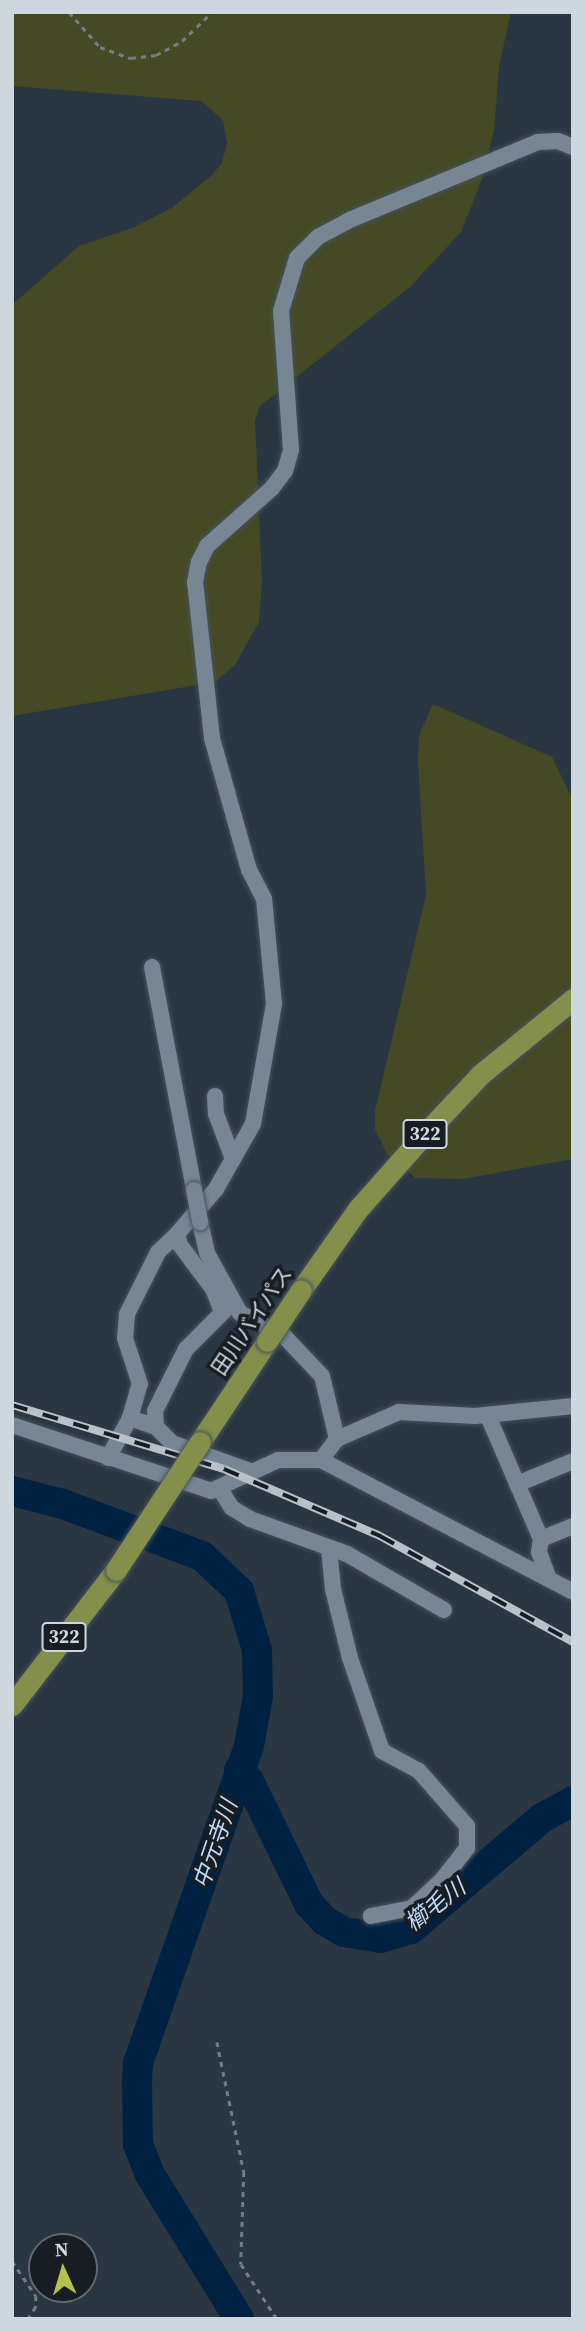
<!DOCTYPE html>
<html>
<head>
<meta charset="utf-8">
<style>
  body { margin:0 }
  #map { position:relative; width:585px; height:2331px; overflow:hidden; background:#2a3642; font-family:"Source Serif 4","Noto Sans JP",serif }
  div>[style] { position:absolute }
  .green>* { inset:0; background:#454a24 }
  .river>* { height:30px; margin:-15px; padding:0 15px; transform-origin:15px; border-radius:15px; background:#002242 }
  .path>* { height:2.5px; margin-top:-1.25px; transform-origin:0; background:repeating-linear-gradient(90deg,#727d87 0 5px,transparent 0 10px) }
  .roads { filter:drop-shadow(0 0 2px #47515b) drop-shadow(0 0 2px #47515b) }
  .street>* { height:16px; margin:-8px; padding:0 8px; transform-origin:8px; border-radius:8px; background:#788694 }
  .highway>* { height:21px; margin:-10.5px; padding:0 10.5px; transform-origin:10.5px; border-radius:10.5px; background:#858f4c }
  .rail>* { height:8px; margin-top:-4px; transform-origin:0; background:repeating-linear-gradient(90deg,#171d22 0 16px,#b8c1c9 0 32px); box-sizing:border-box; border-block:2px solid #b8c1c9 }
  .bridges { filter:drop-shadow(0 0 2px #47515b) drop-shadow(0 0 2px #47515b) }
  .street-bridge>* { height:16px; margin:-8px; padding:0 8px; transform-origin:8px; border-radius:8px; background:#788694 }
  .highway-bridge>* { height:21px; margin:-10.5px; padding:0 10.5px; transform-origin:10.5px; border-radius:10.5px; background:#858f4c }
  span { translate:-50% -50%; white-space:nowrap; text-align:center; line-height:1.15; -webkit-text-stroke:7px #171d22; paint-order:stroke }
  .shield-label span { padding:2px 5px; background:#171d22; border:2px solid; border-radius:5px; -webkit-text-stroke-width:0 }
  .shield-label { font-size:19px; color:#ced6de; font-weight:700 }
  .street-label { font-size:21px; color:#ced6de }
  .water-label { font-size:23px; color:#bfdaf6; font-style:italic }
  .frame { position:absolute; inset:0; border:14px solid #ced6de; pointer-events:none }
  .north { position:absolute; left:28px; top:2233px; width:70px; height:70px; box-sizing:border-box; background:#171d22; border:2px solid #60676d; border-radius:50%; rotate:356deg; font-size:19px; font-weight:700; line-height:28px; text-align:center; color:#ced6de }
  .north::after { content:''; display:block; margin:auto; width:24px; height:32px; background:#b3c24b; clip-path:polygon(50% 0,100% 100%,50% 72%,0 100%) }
</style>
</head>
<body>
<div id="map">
  <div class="green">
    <div style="clip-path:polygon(12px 12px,511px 12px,499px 67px,494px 130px,482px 179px,461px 232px,411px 286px,260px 406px,255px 420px,262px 581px,259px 622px,235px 665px,215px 682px,12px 716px,12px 305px,79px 246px,135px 227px,173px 207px,211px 176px,222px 163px,227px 143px,223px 120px,201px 101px,12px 86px)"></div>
    <div style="clip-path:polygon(433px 704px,552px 757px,573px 800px,573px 1159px,463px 1179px,416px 1178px,387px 1154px,375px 1129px,375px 1111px,426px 895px,418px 762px,419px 735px)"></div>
  </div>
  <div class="river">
    <div style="left:12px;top:1491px;width:53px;rotate:14.3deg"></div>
    <div style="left:63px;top:1504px;width:148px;rotate:20.5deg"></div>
    <div style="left:202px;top:1556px;width:51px;rotate:43.4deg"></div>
    <div style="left:239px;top:1591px;width:62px;rotate:73deg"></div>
    <div style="left:257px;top:1650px;width:46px;rotate:88.8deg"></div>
    <div style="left:258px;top:1696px;width:51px;rotate:100.2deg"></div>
    <div style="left:249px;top:1746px;width:336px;rotate:109.3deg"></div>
    <div style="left:138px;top:2063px;width:19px;rotate:93deg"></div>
    <div style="left:137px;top:2082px;width:62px;rotate:89.1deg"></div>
    <div style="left:138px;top:2144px;width:31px;rotate:69deg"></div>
    <div style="left:149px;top:2173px;width:172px;rotate:58.3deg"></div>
    <div style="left:239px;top:1770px;width:15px;rotate:48deg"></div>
    <div style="left:249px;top:1781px;width:137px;rotate:64deg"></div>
    <div style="left:309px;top:1904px;width:23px;rotate:47deg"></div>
    <div style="left:325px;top:1921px;width:22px;rotate:30deg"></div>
    <div style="left:344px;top:1932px;width:37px;rotate:9deg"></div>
    <div style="left:381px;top:1938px;width:31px;rotate:-17deg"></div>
    <div style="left:411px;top:1929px;width:172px;rotate:-40.3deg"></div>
    <div style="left:542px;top:1818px;width:35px;rotate:-29deg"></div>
  </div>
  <div class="path">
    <div style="left:69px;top:12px;width:47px;rotate:48.5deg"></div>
    <div style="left:100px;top:47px;width:33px;rotate:20deg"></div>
    <div style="left:131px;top:58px;width:25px;rotate:-7deg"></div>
    <div style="left:156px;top:55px;width:30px;rotate:-28deg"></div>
    <div style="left:182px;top:41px;width:42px;rotate:-44deg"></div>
    <div style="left:217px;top:2042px;width:133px;rotate:78.3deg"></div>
    <div style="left:244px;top:2172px;width:92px;rotate:91.9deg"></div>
    <div style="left:241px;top:2264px;width:66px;rotate:56.8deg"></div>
    <div style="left:12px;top:2261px;width:42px;rotate:55.6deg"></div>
    <div style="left:36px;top:2296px;width:11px;rotate:90deg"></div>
    <div style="left:36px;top:2307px;width:14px;rotate:124deg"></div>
  </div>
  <div class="roads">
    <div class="street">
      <div style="left:152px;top:967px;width:227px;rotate:79.3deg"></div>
      <div style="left:215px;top:1096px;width:18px;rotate:87deg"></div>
      <div style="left:216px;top:1114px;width:48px;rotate:69.3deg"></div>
      <div style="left:200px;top:1222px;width:32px;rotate:77deg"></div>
      <div style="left:207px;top:1253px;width:68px;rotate:61.2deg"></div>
      <div style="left:240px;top:1313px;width:50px;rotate:27.6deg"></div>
      <div style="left:284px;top:1336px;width:55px;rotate:46.5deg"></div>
      <div style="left:322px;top:1376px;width:65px;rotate:76.6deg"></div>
      <div style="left:229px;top:1306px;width:61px;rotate:135deg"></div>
      <div style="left:186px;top:1349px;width:69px;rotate:116.6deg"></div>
      <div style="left:155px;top:1411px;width:16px;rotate:86deg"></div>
      <div style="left:156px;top:1427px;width:23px;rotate:45deg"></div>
      <div style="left:172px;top:1443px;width:83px;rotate:19.7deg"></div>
      <div style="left:222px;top:1312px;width:25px;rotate:-111deg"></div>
      <div style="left:213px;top:1289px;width:55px;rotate:-126.9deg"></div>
      <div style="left:180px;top:1245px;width:11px;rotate:-105deg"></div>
      <div style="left:177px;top:1234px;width:60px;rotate:-49.1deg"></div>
      <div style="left:216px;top:1189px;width:75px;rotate:-60.4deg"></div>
      <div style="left:253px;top:1124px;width:122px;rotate:-80.1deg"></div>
      <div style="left:274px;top:1004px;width:105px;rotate:-95.4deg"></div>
      <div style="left:264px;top:899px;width:33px;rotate:-117deg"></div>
      <div style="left:249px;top:870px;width:137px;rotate:-105.7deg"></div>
      <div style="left:212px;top:738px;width:157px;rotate:-96.2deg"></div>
      <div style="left:195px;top:582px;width:20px;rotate:-79deg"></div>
      <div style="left:199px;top:562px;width:18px;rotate:-63deg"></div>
      <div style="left:207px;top:546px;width:87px;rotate:-41.7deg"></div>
      <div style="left:272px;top:488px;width:21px;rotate:-53deg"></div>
      <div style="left:285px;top:471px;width:22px;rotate:-74deg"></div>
      <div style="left:291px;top:450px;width:139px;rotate:-94.1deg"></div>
      <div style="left:281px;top:311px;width:55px;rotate:-73.2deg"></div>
      <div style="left:297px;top:258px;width:30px;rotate:-45deg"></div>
      <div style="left:318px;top:237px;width:38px;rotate:-28deg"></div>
      <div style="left:352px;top:219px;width:201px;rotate:-22.5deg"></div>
      <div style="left:538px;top:142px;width:20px;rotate:-3deg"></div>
      <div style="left:558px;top:141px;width:16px;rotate:22deg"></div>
      <div style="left:488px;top:1416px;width:134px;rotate:66.7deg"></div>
      <div style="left:541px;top:1539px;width:35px;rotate:-22deg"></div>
      <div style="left:12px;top:1425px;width:210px;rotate:18.3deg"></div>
      <div style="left:211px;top:1491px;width:74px;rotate:-24.8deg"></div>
      <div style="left:278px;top:1460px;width:43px"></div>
      <div style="left:321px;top:1460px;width:284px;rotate:27.6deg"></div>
      <div style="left:156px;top:1427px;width:28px;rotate:-161deg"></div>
      <div style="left:130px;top:1418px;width:35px;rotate:-74deg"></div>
      <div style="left:140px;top:1384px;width:48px;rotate:-108.1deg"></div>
      <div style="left:125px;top:1338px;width:24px;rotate:-85deg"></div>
      <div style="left:127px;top:1314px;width:69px;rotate:-63.4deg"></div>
      <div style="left:158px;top:1252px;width:26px;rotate:-43deg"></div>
      <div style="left:108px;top:1458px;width:46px;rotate:-61.2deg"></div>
      <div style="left:321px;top:1460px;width:26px;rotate:-53deg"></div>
      <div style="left:337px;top:1439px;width:68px;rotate:-23.5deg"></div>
      <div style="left:399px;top:1412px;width:76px;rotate:3deg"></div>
      <div style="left:475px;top:1416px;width:99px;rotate:-5.8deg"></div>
      <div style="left:517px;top:1484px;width:61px;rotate:-22.3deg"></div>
      <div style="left:220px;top:1489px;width:22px;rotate:58deg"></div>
      <div style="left:232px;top:1508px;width:21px;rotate:31deg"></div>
      <div style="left:250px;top:1519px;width:103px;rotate:19.8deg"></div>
      <div style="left:347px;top:1554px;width:112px;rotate:30deg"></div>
      <div style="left:541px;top:1539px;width:13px;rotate:99deg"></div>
      <div style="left:539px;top:1552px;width:29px;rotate:70deg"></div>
      <div style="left:329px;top:1548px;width:41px;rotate:84.4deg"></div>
      <div style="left:333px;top:1589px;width:71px;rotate:76.2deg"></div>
      <div style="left:350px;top:1658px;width:98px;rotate:71deg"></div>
      <div style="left:382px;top:1751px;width:42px;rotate:28.4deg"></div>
      <div style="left:419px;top:1771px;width:73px;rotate:48.9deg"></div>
      <div style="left:467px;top:1826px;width:22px;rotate:90deg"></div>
      <div style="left:467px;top:1848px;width:39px;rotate:128deg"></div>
      <div style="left:443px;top:1879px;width:42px;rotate:136.9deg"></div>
      <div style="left:412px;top:1908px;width:42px;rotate:169deg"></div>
    </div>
    <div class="highway">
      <div style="left:301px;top:1290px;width:99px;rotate:-54.9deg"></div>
      <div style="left:358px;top:1209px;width:92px;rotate:-48.5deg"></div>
      <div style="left:419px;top:1140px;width:91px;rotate:-46.8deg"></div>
      <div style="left:481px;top:1074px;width:119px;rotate:-39.2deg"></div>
      <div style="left:200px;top:1442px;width:121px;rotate:-56.4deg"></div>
      <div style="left:12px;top:1705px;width:170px;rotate:-52.4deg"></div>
    </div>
  </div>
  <div class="rail">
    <div style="left:12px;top:1405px;width:221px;rotate:16.8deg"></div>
    <div style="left:224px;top:1469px;width:170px;rotate:23.2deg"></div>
    <div style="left:380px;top:1536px;width:220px;rotate:28.8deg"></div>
  </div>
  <div class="bridges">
    <div class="street-bridge">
      <div style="left:194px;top:1190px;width:33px;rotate:79deg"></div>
    </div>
    <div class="highway-bridge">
      <div style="left:267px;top:1341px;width:61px;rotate:-56.3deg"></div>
      <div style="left:116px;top:1570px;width:153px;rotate:-56.7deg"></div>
    </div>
  </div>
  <div class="shield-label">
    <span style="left:425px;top:1134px">322</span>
    <span style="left:64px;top:1637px">322</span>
  </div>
  <div class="street-label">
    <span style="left:252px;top:1321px;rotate:-56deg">田川バイパス</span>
  </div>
  <div class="water-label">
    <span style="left:215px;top:1844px;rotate:-71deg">中元寺川</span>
    <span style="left:435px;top:1905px;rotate:-37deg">櫛毛川</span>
  </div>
  <div class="frame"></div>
  <div class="north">N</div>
</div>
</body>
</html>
